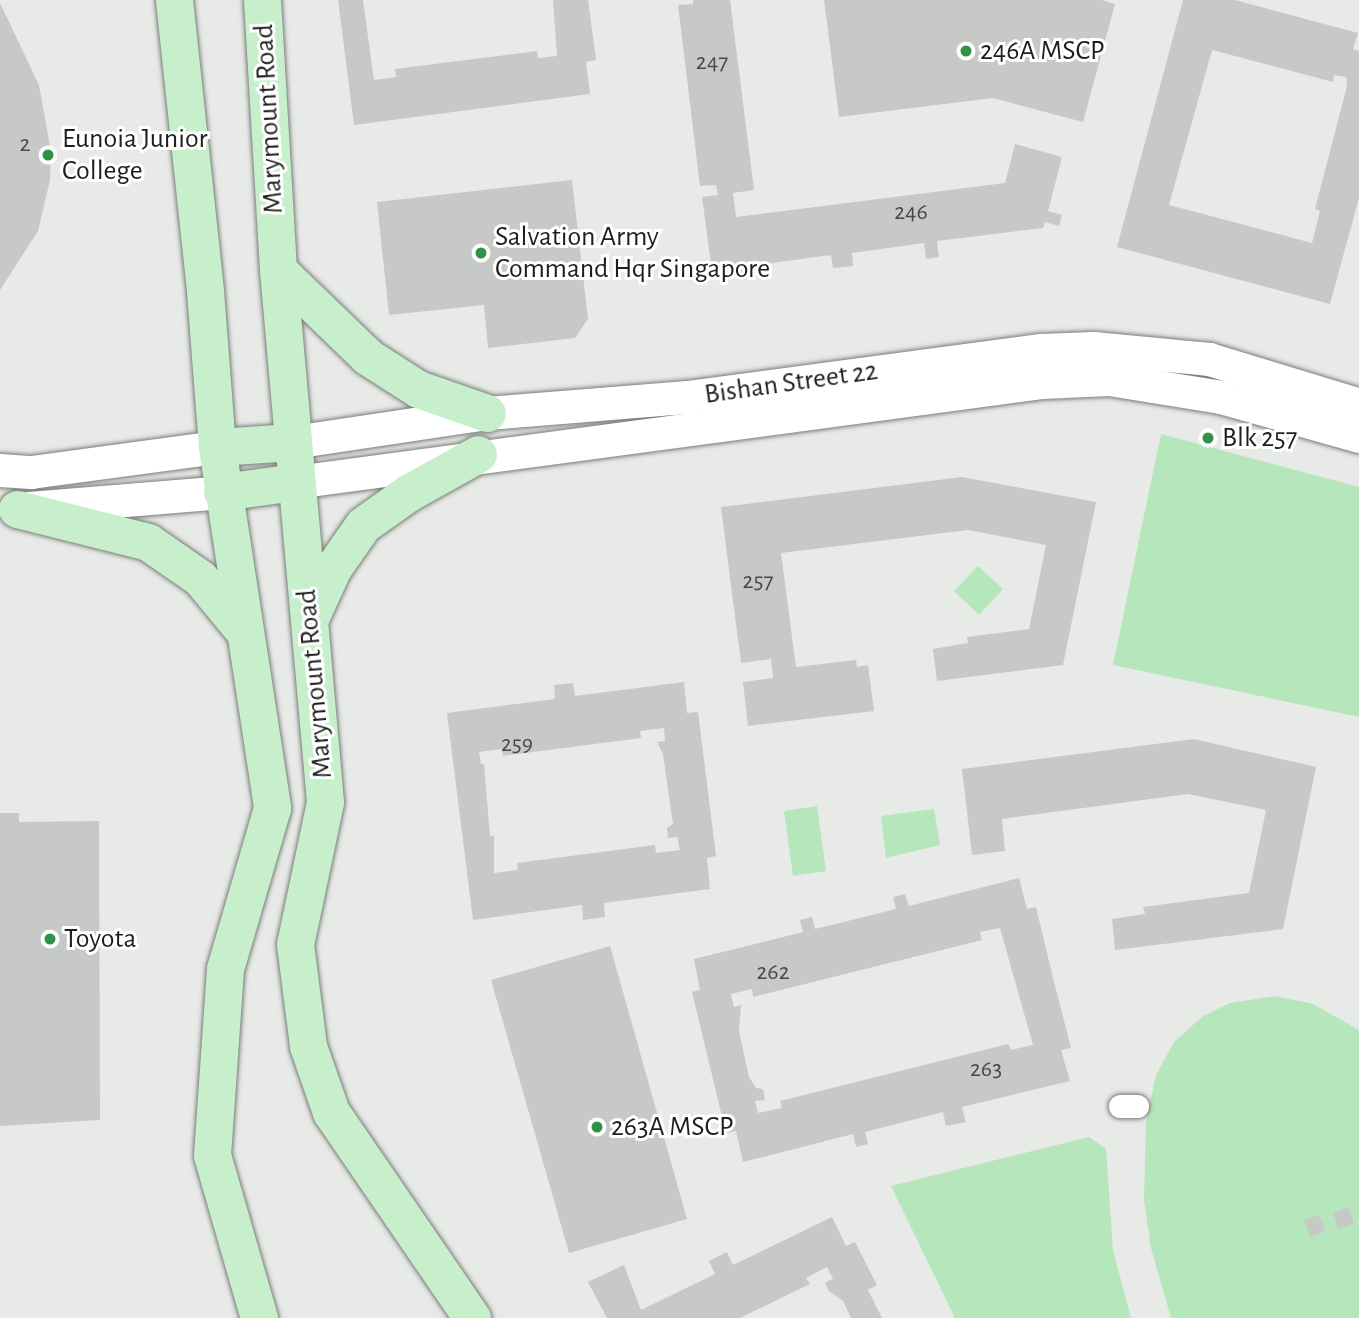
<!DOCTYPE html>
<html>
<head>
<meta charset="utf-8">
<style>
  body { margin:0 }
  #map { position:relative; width:1359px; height:1318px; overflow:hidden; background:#e7eae7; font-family:"Alegreya Sans",sans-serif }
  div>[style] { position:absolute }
  .green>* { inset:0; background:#b6e6bb }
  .building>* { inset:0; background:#c7c9c7 }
  .roads { filter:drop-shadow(0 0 2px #7b7d7b) drop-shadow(0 0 2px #7b7d7b) }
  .minor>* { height:23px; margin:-11.5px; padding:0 11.5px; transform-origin:11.5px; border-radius:11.5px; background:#fff }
  .secondary>* { height:33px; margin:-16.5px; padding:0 16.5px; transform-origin:16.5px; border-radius:16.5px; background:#fff }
  .primary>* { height:37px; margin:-18.5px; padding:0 18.5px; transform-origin:18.5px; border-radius:18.5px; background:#c7efcc }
  .dots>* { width:19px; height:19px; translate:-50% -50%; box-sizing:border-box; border:4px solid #fff; border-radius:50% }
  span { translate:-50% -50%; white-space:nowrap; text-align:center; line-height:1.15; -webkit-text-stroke:6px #fff; paint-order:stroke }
  .number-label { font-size:24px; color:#484948 }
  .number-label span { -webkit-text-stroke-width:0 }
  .poi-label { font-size:28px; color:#1d1e1d }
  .left { translate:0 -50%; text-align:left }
  .street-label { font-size:28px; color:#1d1e1d }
</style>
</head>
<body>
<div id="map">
  <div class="green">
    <div style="clip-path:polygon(1161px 434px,1359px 487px,1359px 717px,1113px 665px)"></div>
    <div style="clip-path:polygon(978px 566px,1003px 589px,979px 615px,954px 591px)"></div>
    <div style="clip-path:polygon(817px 806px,826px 871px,793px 876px,784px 811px)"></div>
    <div style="clip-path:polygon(934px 809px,940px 845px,886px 858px,881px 816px)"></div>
    <div style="clip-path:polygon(1275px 996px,1313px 1004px,1359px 1030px,1359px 1318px,1171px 1318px,1151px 1248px,1144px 1200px,1146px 1122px,1156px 1075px,1174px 1042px,1203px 1016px,1230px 1003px)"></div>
    <div style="clip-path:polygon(1089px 1137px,1106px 1149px,1113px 1250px,1131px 1318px,955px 1318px,891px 1186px)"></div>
  </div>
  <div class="building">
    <div style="clip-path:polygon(338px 0,363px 0,374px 80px,396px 77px,395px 69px,537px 51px,538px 58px,557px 56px,553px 0,588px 0,596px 60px,586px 62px,590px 94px,354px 125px)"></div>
    <div style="clip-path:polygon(693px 0,730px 0,754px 190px,733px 193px,736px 217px,1005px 183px,1015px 144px,1062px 157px,1048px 211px,1062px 215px,1059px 226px,1045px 222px,1043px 228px,937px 241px,939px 257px,926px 259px,924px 243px,852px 253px,853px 266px,833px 268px,831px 255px,748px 266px,749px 279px,738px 280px,737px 268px,712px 271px,702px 197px,718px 195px,716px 185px,700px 186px,678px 5px,693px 4px)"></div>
    <div style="clip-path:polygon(824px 0,1102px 0,1115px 4px,1083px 122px,993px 98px,839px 117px)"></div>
    <div style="clip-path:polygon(evenodd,1183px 0,1235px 0,1358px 33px,1353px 49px,1359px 51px,1359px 198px,1330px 304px,1117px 247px,1183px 0,1212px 50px,1333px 82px,1334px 75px,1346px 77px,1347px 86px,1315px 209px,1320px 211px,1312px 243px,1169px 205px,1212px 50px)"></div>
    <div style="clip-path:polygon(0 3px,39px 85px,51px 152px,50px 180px,38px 231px,0 290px)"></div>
    <div style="clip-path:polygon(572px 180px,588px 319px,575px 338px,488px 348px,484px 305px,389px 315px,377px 202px)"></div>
    <div style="clip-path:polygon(962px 477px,1096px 502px,1063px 665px,937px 681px,933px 649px,968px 643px,967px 637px,1029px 629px,1046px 545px,968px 530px,781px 553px,796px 667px,856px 660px,857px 667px,868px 665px,874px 711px,748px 726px,743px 682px,773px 678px,771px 659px,741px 663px,721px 507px)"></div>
    <div style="clip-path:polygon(evenodd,684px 682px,687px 713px,698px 712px,716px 856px,707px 858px,710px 889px,604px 903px,605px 917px,583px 920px,582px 905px,473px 920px,447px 713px,555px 699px,554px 685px,573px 683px,575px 696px,684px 682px,664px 728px,665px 741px,657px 742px,663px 754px,673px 824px,667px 828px,668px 838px,677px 837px,680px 850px,656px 853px,655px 845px,517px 863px,518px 870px,494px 873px,494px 836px,490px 836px,484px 764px,481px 764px,479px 752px,502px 749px,503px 756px,641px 738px,640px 731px,664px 728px)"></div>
    <div style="clip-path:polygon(1194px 739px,1316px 767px,1283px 929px,1115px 950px,1112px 919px,1145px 914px,1143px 907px,1249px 893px,1266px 810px,1188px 794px,1002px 819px,1005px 851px,972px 855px,962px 769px)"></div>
    <div style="clip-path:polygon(0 813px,19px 813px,19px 822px,99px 821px,100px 1120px,0 1126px)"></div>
    <div style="clip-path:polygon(evenodd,1019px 878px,1027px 909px,1036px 907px,1053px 978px,1071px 1048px,1061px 1050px,1070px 1081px,962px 1107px,966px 1122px,946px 1126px,943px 1112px,865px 1132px,868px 1144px,856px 1147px,853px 1134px,743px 1162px,736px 1131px,726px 1133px,692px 992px,700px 990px,694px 959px,803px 932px,800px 920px,812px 917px,815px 929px,896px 909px,893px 897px,905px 894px,909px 906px,1019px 878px,1000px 928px,1033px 1045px,1011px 1050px,1008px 1044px,780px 1101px,782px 1108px,758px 1113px,755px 1101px,765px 1100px,763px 1089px,756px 1088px,749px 1077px,739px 1031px,741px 1005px,734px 1007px,731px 994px,752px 989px,753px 997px,982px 940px,980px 932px,1000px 928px)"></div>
    <div style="clip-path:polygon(610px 946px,687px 1219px,569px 1253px,491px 980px)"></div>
    <div style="clip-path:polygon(1349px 1207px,1354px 1224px,1338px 1229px,1333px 1213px)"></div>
    <div style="clip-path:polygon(1319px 1215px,1325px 1231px,1310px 1237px,1304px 1220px)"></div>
    <div style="clip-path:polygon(832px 1217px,846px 1246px,855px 1242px,877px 1285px,868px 1290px,882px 1318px,851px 1318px,843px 1301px,829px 1291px,825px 1283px,833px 1279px,827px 1267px,806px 1278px,810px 1284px,740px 1318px,607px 1318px,588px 1282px,624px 1265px,641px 1310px,715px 1274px,709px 1261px,727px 1252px,733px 1265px)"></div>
  </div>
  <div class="roads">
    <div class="minor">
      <div style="left:1120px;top:1106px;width:17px"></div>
    </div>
    <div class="secondary">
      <div style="left:293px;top:442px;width:196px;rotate:-8.5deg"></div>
      <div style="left:487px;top:413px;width:201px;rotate:-4.6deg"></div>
      <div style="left:687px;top:397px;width:357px;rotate:-7.6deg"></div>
      <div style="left:1041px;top:350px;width:52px;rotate:-2.2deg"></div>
      <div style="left:1093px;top:348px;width:117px;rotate:5.4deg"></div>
      <div style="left:1209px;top:359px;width:157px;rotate:17deg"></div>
      <div style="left:0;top:470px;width:31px;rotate:4deg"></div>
      <div style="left:31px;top:472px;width:188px;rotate:-7.7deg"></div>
      <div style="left:295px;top:482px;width:754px;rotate:-7.62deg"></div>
      <div style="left:1042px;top:382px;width:67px;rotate:-2.6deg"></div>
      <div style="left:1109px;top:379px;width:113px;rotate:9.1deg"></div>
      <div style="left:1221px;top:397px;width:143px;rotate:15.8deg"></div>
      <div style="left:29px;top:508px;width:194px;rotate:-4.7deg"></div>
    </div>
    <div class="primary">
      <div style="left:174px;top:0;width:293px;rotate:83.9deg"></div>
      <div style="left:205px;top:291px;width:156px;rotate:85.6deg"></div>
      <div style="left:217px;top:447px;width:365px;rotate:81.3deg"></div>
      <div style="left:272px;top:808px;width:168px;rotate:106.3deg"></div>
      <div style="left:225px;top:969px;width:186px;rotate:94deg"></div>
      <div style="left:212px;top:1155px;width:170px;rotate:73.9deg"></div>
      <div style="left:262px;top:0;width:270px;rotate:86.6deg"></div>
      <div style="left:278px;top:270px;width:534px;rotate:84.95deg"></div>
      <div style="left:325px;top:802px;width:145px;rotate:101.9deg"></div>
      <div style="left:295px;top:944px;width:103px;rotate:82.7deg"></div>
      <div style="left:308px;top:1046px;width:70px;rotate:70.8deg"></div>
      <div style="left:331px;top:1112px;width:250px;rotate:55.6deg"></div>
      <div style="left:278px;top:270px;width:125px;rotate:44deg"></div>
      <div style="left:368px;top:357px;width:59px;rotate:32.6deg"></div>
      <div style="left:418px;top:389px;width:73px;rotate:19.2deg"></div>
      <div style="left:217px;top:447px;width:76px;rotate:-3.8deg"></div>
      <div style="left:222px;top:492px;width:74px;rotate:-7.8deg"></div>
      <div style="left:17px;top:509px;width:135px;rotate:14.1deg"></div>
      <div style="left:148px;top:542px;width:63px;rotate:34.7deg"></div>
      <div style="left:200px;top:578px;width:67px;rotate:50.4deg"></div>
      <div style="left:311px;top:616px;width:53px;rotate:-65.4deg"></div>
      <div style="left:333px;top:568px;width:52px;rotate:-55.1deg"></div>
      <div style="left:363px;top:525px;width:55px;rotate:-35.4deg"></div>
      <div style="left:408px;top:493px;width:80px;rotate:-29.1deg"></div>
    </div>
  </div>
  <div class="dots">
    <div style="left:966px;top:51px;background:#309247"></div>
    <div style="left:48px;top:155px;background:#309247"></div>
    <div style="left:481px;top:253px;background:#309247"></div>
    <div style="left:1208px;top:438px;background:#309247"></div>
    <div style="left:50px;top:939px;background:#309247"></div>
    <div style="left:597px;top:1127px;background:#309247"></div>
  </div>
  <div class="number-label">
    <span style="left:712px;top:63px">247</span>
    <span style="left:25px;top:145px">2</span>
    <span style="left:911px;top:213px">246</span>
    <span style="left:758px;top:582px">257</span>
    <span style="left:517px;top:745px">259</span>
    <span style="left:773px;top:973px">262</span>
    <span style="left:986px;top:1070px">263</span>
  </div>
  <div class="poi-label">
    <span class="left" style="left:980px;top:51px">246A MSCP</span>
    <span class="left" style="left:62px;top:155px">Eunoia Junior<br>College</span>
    <span class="left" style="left:495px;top:253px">Salvation Army<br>Command Hqr Singapore</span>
    <span class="left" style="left:1222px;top:438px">Blk 257</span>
    <span class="left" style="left:64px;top:939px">Toyota</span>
    <span class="left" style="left:611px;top:1127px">263A MSCP</span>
  </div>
  <div class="street-label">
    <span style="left:269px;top:119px;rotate:-93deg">Marymount Road</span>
    <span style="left:791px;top:383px;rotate:-8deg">Bishan Street 22</span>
    <span style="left:315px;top:684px;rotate:-95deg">Marymount Road</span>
  </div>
</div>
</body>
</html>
